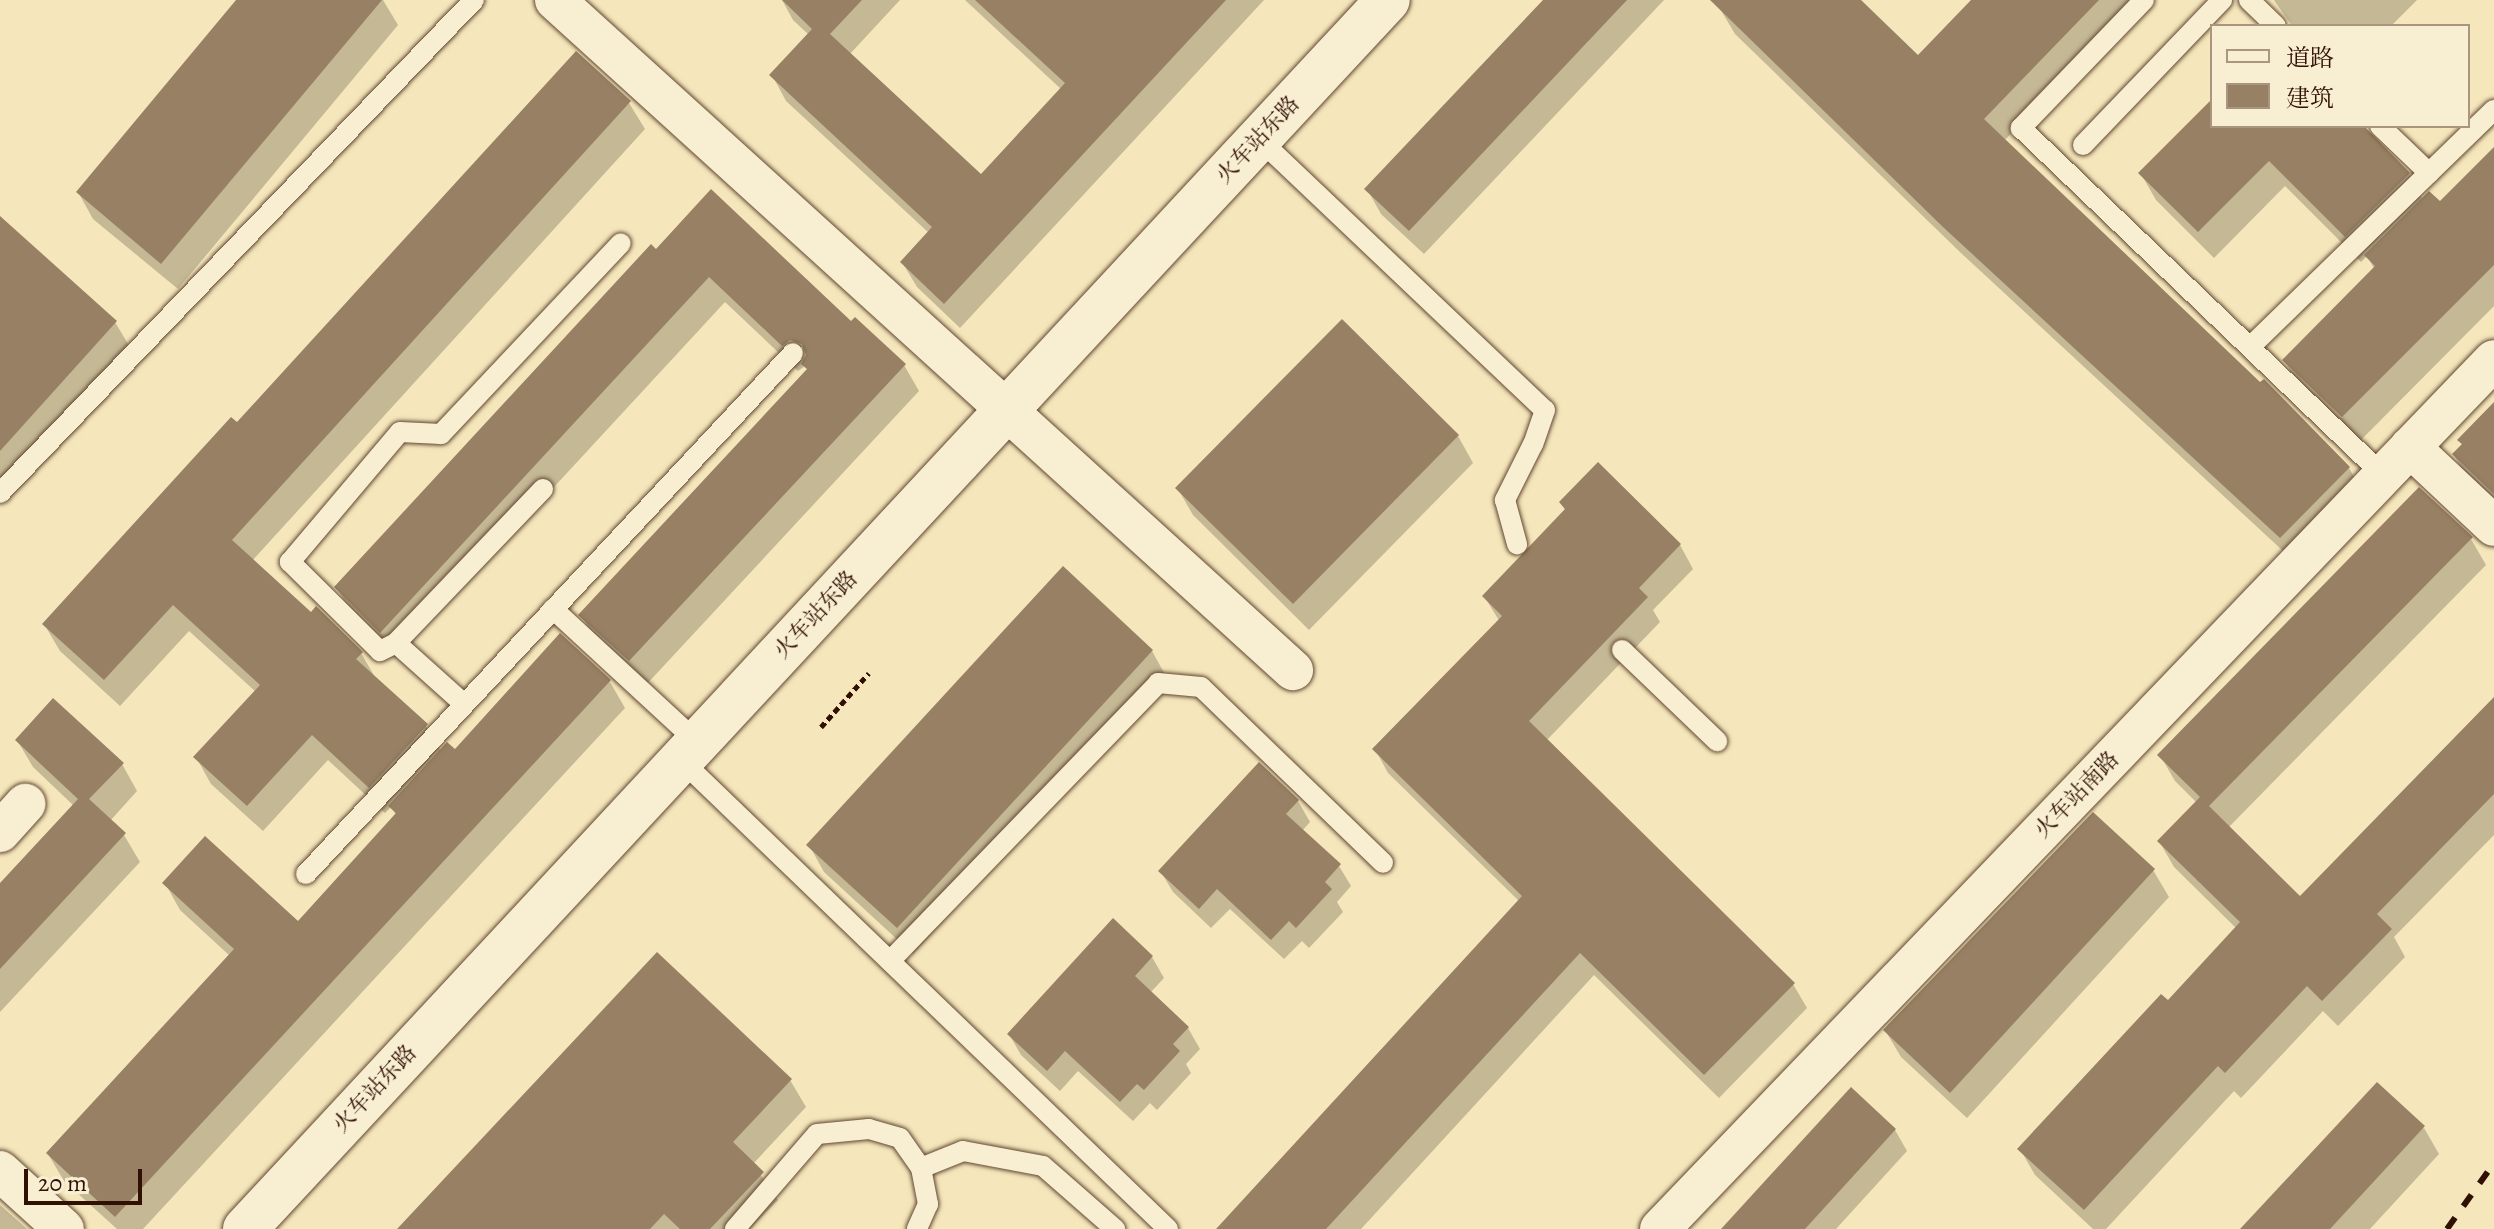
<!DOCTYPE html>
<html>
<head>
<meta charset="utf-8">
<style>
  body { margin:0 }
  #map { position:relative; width:2494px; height:1229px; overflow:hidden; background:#f5e7bb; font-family:Alegreya,"Noto Serif SC",serif }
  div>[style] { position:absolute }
  .shadow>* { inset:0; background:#0003 }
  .building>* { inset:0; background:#978063 }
  .path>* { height:5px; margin-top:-2.5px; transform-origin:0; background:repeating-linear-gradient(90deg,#311004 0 6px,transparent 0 10px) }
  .roads { filter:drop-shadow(0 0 2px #624632) drop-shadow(0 0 2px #624632) }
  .lane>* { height:20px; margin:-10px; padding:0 10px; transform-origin:10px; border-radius:10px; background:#f8efd3 }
  .street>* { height:40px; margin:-20px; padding:0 20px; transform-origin:20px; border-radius:20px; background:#f8efd3 }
  .secondary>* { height:44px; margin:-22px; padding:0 22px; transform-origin:22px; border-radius:22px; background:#f8efd3 }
  .rail>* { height:6px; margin-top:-3px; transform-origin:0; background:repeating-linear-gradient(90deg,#311004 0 14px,transparent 0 28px) }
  span { translate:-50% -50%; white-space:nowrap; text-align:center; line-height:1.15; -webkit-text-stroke:7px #f8efd3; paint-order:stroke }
  .street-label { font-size:22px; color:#311004 }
  .legend { position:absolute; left:2210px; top:24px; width:260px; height:104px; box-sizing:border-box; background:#f8efd3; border:2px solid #a89680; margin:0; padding:10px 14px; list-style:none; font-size:24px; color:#311004 }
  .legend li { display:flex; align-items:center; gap:16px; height:40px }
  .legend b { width:40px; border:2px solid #a89680 }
  .scale { position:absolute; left:24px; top:1169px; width:118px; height:36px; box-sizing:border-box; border:4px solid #311004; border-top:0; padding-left:10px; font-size:24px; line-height:28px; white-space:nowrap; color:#311004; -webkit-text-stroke:6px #f8efd3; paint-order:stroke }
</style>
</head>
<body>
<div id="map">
  <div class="shadow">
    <div style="clip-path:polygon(239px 0,383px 0,398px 25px,178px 289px,93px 219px,78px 192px)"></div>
    <div style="clip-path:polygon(782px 0,900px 0,849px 55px,981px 177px,1062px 90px,965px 0,1264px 0,960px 328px,917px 287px,902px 262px,929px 233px,786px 101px,772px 75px,809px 35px,793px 20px)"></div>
    <div style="clip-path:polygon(1544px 0,1664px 0,1424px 254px,1381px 214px,1367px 189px)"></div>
    <div style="clip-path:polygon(1727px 0,1858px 0,1918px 58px,1974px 0,2139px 0,2004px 141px,2349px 468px,2364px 494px,2296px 563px,1961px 253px,1735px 34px,1719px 7px)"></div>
    <div style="clip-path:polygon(2274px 0,2417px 0,2391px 26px,2292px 26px)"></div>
    <div style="clip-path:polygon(2212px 102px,2212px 126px,2361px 126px,2409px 174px,2423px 200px,2440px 204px,2494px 150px,2494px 306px,2358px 443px,2300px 387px,2284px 360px,2375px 270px,2367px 256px,2361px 262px,2285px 186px,2214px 258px,2156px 200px,2141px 174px)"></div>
    <div style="clip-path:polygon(629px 103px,645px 129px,252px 561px,311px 615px,361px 653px,376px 679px,426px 726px,441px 751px,455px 752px,560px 636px,610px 682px,625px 708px,143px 1229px,117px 1229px,64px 1181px,48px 1154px,230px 956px,180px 910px,165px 883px,298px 924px,396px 815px,391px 807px,385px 813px,328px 760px,263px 831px,211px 784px,196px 757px,256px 692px,189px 631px,120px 706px,60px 651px,44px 624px,237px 425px)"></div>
    <div style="clip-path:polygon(0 219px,115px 322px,131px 349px,0 495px)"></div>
    <div style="clip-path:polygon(656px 251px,851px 324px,904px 365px,919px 391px,645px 686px,596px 641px,581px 615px,808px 371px,805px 366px,798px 371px,725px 302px,396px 658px,352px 614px,337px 588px)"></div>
    <div style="clip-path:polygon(2494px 405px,2494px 502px,2466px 476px,2454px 455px,2463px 446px,2459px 440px)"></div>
    <div style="clip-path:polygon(1458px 436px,1473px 463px,1309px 630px,1193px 515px,1178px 489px)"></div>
    <div style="clip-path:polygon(1561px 503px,1680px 545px,1693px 569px,1653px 610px,1660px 622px,1546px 741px,1793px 984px,1807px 1008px,1719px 1098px,1594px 975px,1361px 1229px,1219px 1229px,1520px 902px,1388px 773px,1375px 749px,1500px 622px,1484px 596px,1566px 511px)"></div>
    <div style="clip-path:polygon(2471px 539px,2486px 565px,2228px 828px,2300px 898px,2494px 700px,2494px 835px,2394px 937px,2405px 957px,2338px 1026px,2323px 1011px,2241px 1098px,2234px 1091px,2106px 1229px,2093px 1229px,2035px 1175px,2020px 1149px,2168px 1003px,2237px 929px,2174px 867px,2159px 841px,2197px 803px,2175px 781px,2160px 755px)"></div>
    <div style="clip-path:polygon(1152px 651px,1167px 678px,913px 954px,824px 872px,809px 845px)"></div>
    <div style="clip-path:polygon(17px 740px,122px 764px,137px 791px,110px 821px,124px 835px,140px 862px,0 1012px,0 886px,74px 806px,33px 767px)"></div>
    <div style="clip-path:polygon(1298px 801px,1310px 822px,1302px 831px,1339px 866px,1351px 886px,1337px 902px,1343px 912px,1309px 948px,1302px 941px,1284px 959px,1230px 909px,1211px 928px,1173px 892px,1161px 872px)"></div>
    <div style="clip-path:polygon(2153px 870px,2169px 897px,1967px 1118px,1901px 1057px,1885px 1030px)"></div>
    <div style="clip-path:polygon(1152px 957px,1164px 978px,1150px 993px,1188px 1028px,1200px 1049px,1186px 1064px,1191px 1073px,1157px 1110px,1150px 1103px,1133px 1121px,1078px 1071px,1060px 1091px,1021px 1055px,1009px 1034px)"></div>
    <div style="clip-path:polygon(790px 1080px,806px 1107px,753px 1164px,778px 1200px,750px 1229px,400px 1229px)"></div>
    <div style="clip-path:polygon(1851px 1090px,1895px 1130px,1907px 1151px,1836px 1229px,1724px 1229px)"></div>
    <div style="clip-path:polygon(2424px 1128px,2439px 1154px,2370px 1229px,2243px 1229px)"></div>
    <div style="clip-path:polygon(0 1205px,27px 1229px,0 1229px)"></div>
  </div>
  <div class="building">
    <div style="clip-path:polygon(236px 0,382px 0,161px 264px,76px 192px)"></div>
    <div style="clip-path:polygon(782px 0,862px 0,830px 34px,981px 174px,1065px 83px,975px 0,1226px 0,944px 304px,900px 262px,932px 227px,769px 75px,812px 29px)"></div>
    <div style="clip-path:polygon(1543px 0,1627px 0,1409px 231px,1364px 189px)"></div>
    <div style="clip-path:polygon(1710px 0,1861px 0,1918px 55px,1971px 0,2099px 0,1984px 119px,2260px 382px,2264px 379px,2350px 467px,2280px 538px,1943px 227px)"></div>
    <div style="clip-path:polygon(576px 51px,631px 101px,232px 540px,311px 612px,316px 606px,363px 652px,356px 659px,428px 724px,369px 788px,312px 735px,247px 806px,193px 757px,260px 685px,173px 605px,104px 680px,42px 624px,231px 417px,237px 422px)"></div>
    <div style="clip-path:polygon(2212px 99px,2212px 126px,2364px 126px,2410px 173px,2345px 237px,2269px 161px,2198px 232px,2138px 173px)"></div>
    <div style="clip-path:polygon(2494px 147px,2494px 265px,2342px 417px,2282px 360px,2375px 266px,2364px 255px,2429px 191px,2440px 201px)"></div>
    <div style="clip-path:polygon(711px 189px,851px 321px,855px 317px,906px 364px,629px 661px,578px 615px,807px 369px,801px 364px,806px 355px,802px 344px,790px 340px,782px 346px,709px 277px,380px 633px,334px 587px,651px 244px,656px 249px)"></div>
    <div style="clip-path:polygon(0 216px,117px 321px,0 451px)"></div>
    <div style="clip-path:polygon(1342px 319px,1459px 435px,1293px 604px,1175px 488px)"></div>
    <div style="clip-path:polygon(2494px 402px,2494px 494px,2452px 454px,2462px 444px,2457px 440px)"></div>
    <div style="clip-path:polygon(1598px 462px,1681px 544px,1639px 588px,1648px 597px,1529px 721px,1795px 983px,1704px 1075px,1580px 953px,1326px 1229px,1216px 1229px,1522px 896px,1372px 749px,1502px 616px,1482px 596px,1565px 509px,1559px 502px)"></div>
    <div style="clip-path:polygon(2419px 487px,2473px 537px,2209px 806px,2300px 896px,2494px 697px,2494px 794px,2377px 914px,2392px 929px,2322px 1001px,2307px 986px,2225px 1073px,2218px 1066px,2084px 1210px,2017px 1149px,2161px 994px,2168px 1000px,2240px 922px,2157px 841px,2200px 797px,2157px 755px)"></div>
    <div style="clip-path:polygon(1063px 566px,1153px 650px,897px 928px,806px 845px)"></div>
    <div style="clip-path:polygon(560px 633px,611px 680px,115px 1217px,46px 1153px,234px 949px,162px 883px,205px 836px,298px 921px,396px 813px,388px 806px,447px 742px,455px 749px)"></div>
    <div style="clip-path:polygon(53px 698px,124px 763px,89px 799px,126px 833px,0 969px,0 883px,78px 799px,15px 740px)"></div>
    <div style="clip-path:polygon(1259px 762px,1299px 800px,1286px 814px,1341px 864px,1325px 882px,1332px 889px,1296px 928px,1289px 921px,1271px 940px,1217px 889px,1199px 909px,1158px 871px)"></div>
    <div style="clip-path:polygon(2093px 812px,2155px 869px,1950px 1093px,1883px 1030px)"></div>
    <div style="clip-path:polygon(1113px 918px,1153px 956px,1135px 976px,1189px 1027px,1173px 1044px,1180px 1051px,1144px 1090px,1137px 1084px,1120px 1102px,1065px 1051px,1047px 1071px,1007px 1034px)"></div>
    <div style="clip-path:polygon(657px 952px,792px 1079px,733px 1142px,764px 1172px,710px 1229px,680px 1229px,664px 1214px,650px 1229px,397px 1229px)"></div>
    <div style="clip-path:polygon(2377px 1082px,2425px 1126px,2330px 1229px,2240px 1229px)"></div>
    <div style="clip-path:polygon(1851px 1087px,1896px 1129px,1805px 1229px,1721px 1229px)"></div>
  </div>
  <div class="path">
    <div style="left:821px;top:727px;width:72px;rotate:-48.4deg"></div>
  </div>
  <div class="roads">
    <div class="lane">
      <div style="left:2144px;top:0;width:178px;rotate:133.9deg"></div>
      <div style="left:2021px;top:128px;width:501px;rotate:43.79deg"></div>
      <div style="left:2249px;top:0;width:37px;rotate:44deg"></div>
      <div style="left:2380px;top:126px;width:68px;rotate:43.8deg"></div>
      <div style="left:1259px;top:139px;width:394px;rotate:43.5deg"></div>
      <div style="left:1545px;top:410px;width:36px;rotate:109deg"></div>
      <div style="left:1533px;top:444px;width:63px;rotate:116.6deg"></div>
      <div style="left:1505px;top:500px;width:46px;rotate:74.7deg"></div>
      <div style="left:2083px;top:145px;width:201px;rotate:-46.2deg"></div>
      <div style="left:2250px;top:347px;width:340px;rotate:-44.2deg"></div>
      <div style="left:543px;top:489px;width:213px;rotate:133.7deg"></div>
      <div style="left:396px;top:643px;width:18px;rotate:153deg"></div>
      <div style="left:380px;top:651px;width:127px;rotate:-135.3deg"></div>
      <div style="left:290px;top:562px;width:170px;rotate:-49.8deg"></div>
      <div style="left:400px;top:432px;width:41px;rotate:2.8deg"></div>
      <div style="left:441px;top:434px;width:262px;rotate:-46.7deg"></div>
      <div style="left:0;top:493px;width:684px;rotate:-46.13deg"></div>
      <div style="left:553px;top:609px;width:196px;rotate:42.7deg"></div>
      <div style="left:396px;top:643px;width:91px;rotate:41.9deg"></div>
      <div style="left:1622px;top:650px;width:132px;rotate:43.8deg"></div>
      <div style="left:681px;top:760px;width:676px;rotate:43.92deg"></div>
      <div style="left:306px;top:874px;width:713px;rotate:-46.93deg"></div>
      <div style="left:890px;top:961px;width:386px;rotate:-46deg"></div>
      <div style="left:1158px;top:683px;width:43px;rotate:5.3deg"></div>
      <div style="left:1201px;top:687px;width:253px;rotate:44deg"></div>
      <div style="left:921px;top:1168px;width:45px;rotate:-22deg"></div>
      <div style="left:963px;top:1151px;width:81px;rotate:10.6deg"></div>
      <div style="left:1043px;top:1166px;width:96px;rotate:41.2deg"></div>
      <div style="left:735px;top:1229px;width:125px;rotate:-49.2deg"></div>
      <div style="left:817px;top:1134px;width:52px;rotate:-5.5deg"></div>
      <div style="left:869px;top:1129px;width:32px;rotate:16deg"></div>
      <div style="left:900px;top:1138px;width:37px;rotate:55deg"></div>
      <div style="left:921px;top:1168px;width:37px;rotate:79deg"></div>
      <div style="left:928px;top:1204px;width:27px;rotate:114deg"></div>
    </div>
    <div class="street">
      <div style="left:555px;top:0;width:997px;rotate:42.24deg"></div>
      <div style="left:2410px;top:447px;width:115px;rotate:43.2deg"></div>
      <div style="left:0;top:832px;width:38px;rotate:-48deg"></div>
      <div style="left:0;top:1171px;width:86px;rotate:42.2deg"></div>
      <div style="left:1660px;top:1229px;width:1204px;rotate:-46.18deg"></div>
    </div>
    <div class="secondary">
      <div style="left:245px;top:1229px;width:1678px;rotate:-47.08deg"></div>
    </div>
  </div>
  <div class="rail">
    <div style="left:2447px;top:1229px;width:81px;rotate:-54.5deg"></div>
  </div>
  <div class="street-label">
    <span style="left:1258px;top:140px;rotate:-47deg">火车站东路</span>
    <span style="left:816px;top:615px;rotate:-47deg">火车站东路</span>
    <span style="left:2077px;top:795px;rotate:-46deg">火车站南路</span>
    <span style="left:375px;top:1089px;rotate:-47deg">火车站东路</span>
  </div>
  <ul class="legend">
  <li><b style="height:10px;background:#f8efd3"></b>道路</li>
  <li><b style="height:22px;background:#978063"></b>建筑</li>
  </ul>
  <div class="scale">20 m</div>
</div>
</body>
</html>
